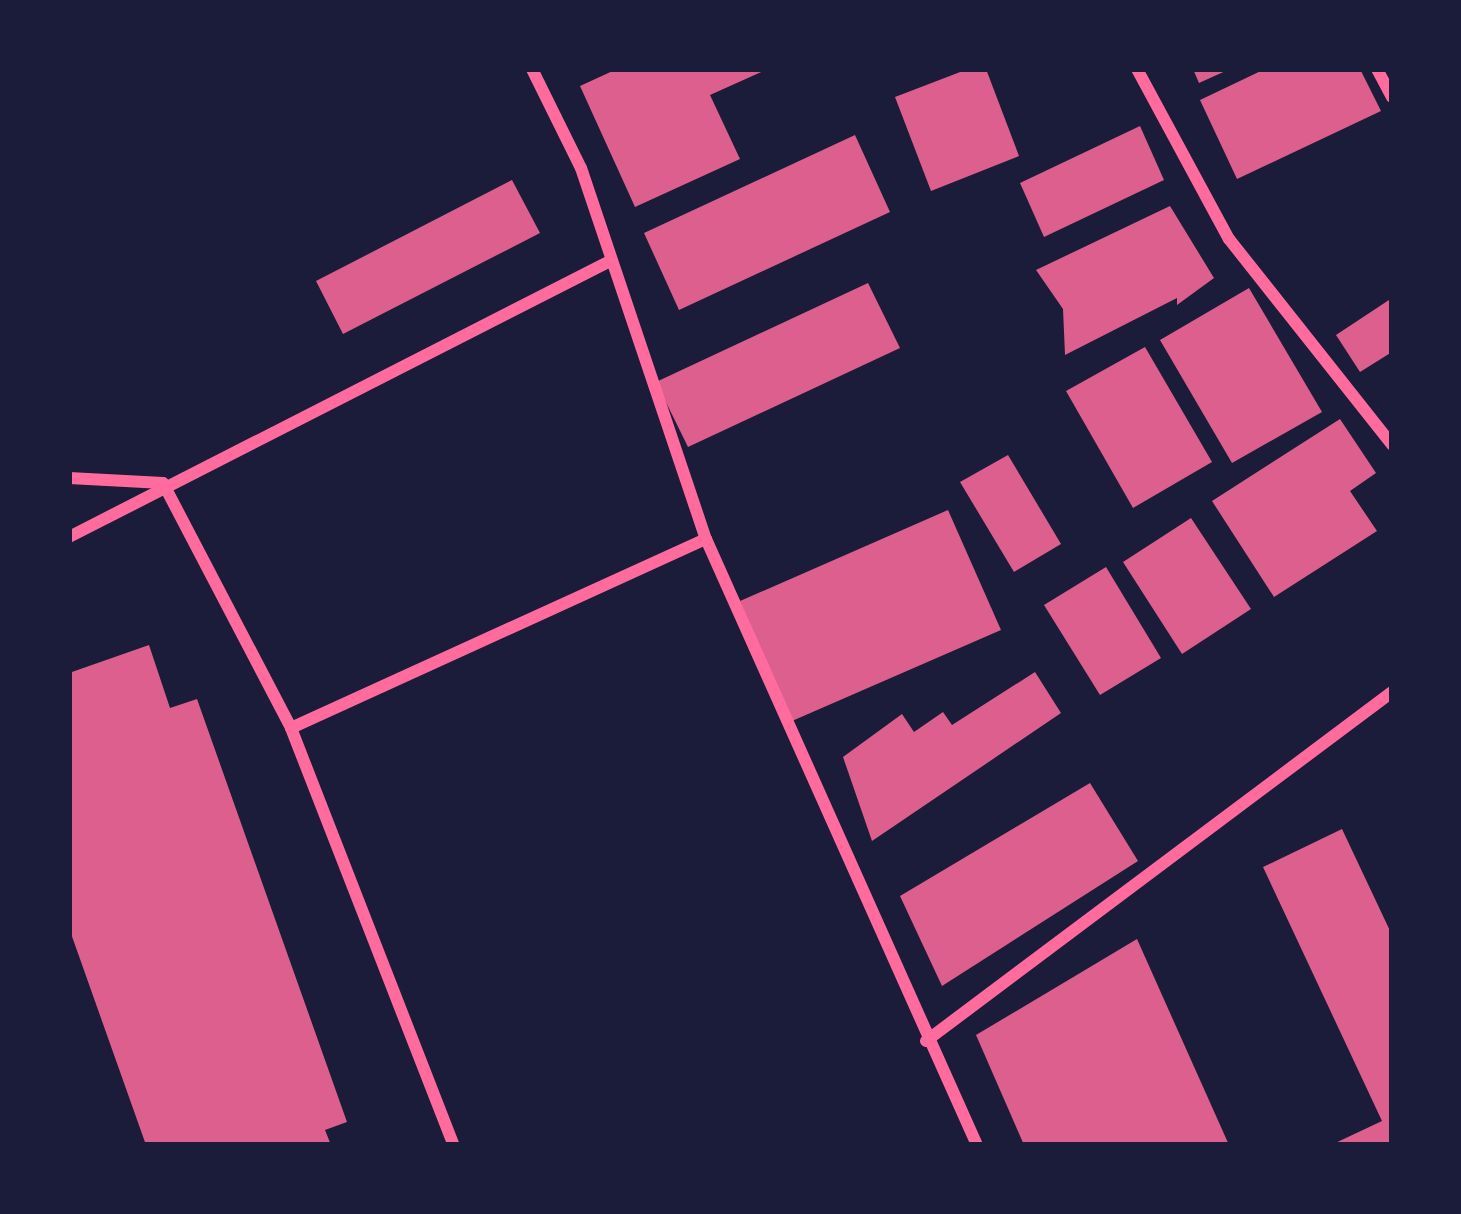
<!DOCTYPE html>
<html>
<head>
<meta charset="utf-8">
<style>
  body { margin:0 }
  #map { position:relative; width:1461px; height:1214px; overflow:hidden; background:#1b1b3a; font-family:Overpass,sans-serif }
  div>[style] { position:absolute }
  .building>* { inset:0; background:#dd5f8e }
  .minor>* { height:12px; margin:-6px; padding:0 6px; transform-origin:6px; border-radius:6px; background:#ff6b9d }
  span { translate:-50% -50%; white-space:nowrap; text-align:center; line-height:1.15; -webkit-text-stroke:9px #1b1b3a; paint-order:stroke }
  .frame { position:absolute; inset:0; border:72px solid #1b1b3a; pointer-events:none }
</style>
</head>
<body>
<div id="map">
  <div class="building">
    <div style="clip-path:polygon(617px 69px,768px 69px,710px 95px,740px 159px,635px 207px,580px 86px)"></div>
    <div style="clip-path:polygon(968px 69px,986px 69px,1019px 156px,931px 191px,895px 97px)"></div>
    <div style="clip-path:polygon(1193px 69px,1230px 69px,1199px 83px)"></div>
    <div style="clip-path:polygon(1265px 69px,1360px 69px,1381px 111px,1237px 179px,1200px 100px)"></div>
    <div style="clip-path:polygon(1140px 126px,1164px 180px,1044px 237px,1020px 183px)"></div>
    <div style="clip-path:polygon(855px 135px,890px 212px,679px 310px,644px 233px)"></div>
    <div style="clip-path:polygon(512px 180px,540px 233px,343px 334px,316px 281px)"></div>
    <div style="clip-path:polygon(1170px 206px,1214px 278px,1177px 305px,1177px 298px,1065px 355px,1063px 309px,1036px 270px)"></div>
    <div style="clip-path:polygon(868px 283px,900px 348px,688px 447px,656px 382px)"></div>
    <div style="clip-path:polygon(1249px 288px,1322px 412px,1232px 463px,1160px 340px)"></div>
    <div style="clip-path:polygon(1392px 298px,1392px 352px,1360px 372px,1336px 335px)"></div>
    <div style="clip-path:polygon(1145px 347px,1212px 462px,1133px 508px,1066px 391px)"></div>
    <div style="clip-path:polygon(1340px 419px,1376px 473px,1350px 491px,1377px 531px,1274px 597px,1212px 501px)"></div>
    <div style="clip-path:polygon(1008px 455px,1061px 544px,1014px 572px,960px 482px)"></div>
    <div style="clip-path:polygon(948px 510px,1001px 630px,792px 721px,740px 601px)"></div>
    <div style="clip-path:polygon(1191px 518px,1251px 609px,1182px 654px,1123px 562px)"></div>
    <div style="clip-path:polygon(1106px 567px,1161px 658px,1100px 695px,1044px 605px)"></div>
    <div style="clip-path:polygon(149px 645px,170px 708px,197px 699px,347px 1122px,325px 1130px,331px 1145px,146px 1145px,69px 928px,69px 673px)"></div>
    <div style="clip-path:polygon(1035px 672px,1061px 713px,872px 841px,843px 757px,902px 714px,914px 732px,943px 712px,952px 725px)"></div>
    <div style="clip-path:polygon(1090px 783px,1138px 861px,942px 986px,900px 896px)"></div>
    <div style="clip-path:polygon(1342px 829px,1392px 935px,1392px 1145px,1331px 1145px,1382px 1121px,1263px 867px)"></div>
    <div style="clip-path:polygon(1137px 939px,1229px 1145px,1024px 1145px,976px 1035px)"></div>
  </div>
  <div class="minor">
    <div style="left:532px;top:69px;width:110px;rotate:63.7deg"></div>
    <div style="left:581px;top:168px;width:391px;rotate:71.4deg"></div>
    <div style="left:706px;top:539px;width:664px;rotate:65.91deg"></div>
    <div style="left:1137px;top:69px;width:193px;rotate:61.6deg"></div>
    <div style="left:1229px;top:239px;width:263px;rotate:51.6deg"></div>
    <div style="left:1377px;top:69px;width:32px;rotate:62deg"></div>
    <div style="left:69px;top:478px;width:94px;rotate:3deg"></div>
    <div style="left:163px;top:483px;width:276px;rotate:62.4deg"></div>
    <div style="left:291px;top:728px;width:448px;rotate:68.7deg"></div>
    <div style="left:69px;top:537px;width:605px;rotate:-27.03deg"></div>
    <div style="left:291px;top:728px;width:456px;rotate:-24.5deg"></div>
    <div style="left:926px;top:1041px;width:582px;rotate:-36.83deg"></div>
  </div>
  <div class="frame"></div>
</div>
</body>
</html>
